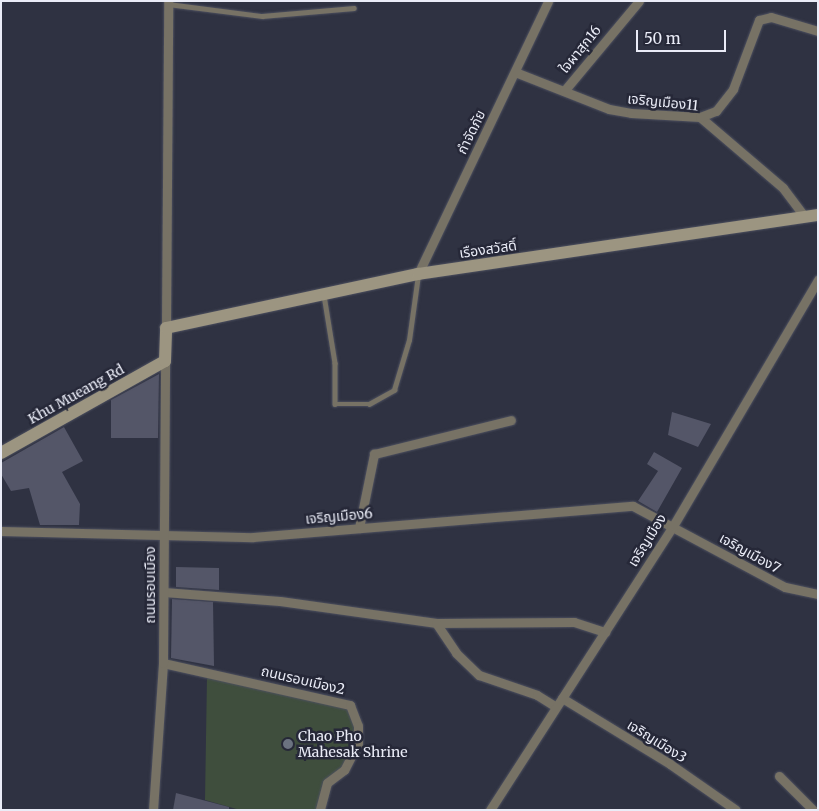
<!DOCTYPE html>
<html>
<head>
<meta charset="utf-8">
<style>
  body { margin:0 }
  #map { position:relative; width:819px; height:811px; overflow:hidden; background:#2f3242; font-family:Merriweather,"Noto Sans Thai",serif }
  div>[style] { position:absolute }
  .green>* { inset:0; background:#3f4e3d }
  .building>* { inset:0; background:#545668 }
  .roads { filter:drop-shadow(0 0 1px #4d505f) drop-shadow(0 0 1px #4d505f) }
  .lane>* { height:4.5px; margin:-2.25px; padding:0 2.25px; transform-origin:2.25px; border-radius:2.25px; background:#777265 }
  .street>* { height:9px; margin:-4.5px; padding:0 4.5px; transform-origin:4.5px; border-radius:4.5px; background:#777265 }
  .secondary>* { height:12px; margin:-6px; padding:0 6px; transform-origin:6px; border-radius:6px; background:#9c9581 }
  .dots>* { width:14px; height:14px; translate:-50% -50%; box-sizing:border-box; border:2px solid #262838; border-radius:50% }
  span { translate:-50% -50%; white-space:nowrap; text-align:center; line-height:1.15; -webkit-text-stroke:5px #262838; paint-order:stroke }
  .street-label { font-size:14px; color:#eaecf7 }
  .poi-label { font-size:14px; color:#eaecf7 }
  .left { translate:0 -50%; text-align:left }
  .frame { position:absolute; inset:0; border:2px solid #eaecf7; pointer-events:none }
  .scale { position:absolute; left:636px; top:30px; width:90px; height:22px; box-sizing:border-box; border:2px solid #eaecf7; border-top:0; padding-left:6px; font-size:15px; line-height:18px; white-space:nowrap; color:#eaecf7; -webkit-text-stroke:4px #262838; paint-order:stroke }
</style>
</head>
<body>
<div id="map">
  <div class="green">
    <div style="clip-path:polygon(207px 676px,352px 707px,359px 735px,350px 761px,327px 783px,320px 810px,240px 810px,205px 800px)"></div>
  </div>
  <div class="building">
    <div style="clip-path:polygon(159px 374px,158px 438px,111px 438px,111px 400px)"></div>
    <div style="clip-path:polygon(672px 412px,711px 424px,698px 447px,668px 435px)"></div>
    <div style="clip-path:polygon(64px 427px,83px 461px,62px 472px,80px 504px,79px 525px,40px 525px,29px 488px,11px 491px,1px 474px,1px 463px)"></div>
    <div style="clip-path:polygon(654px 452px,682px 468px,657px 512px,638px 501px,658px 471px,647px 464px)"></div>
    <div style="clip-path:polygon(176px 567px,219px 568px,219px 590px,176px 587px)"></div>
    <div style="clip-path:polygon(172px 599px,213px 602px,214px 666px,171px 658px)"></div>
    <div style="clip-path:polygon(176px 793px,229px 807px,229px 810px,173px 810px)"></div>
  </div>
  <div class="roads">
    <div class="lane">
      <div style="left:168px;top:4px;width:95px;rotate:7.3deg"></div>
      <div style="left:262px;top:16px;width:92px;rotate:-5deg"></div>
      <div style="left:324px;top:295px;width:69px;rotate:80.8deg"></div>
      <div style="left:335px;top:363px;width:41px;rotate:90deg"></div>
      <div style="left:335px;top:404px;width:34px"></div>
      <div style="left:369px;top:404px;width:29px;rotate:-29deg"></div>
      <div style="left:394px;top:390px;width:52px;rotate:-73.3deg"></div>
      <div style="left:409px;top:340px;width:66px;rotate:-82.1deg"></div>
    </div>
    <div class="street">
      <div style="left:515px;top:72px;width:101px;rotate:21.5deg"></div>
      <div style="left:609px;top:109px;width:22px;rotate:10deg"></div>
      <div style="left:631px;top:113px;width:69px;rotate:3.3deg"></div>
      <div style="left:700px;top:117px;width:109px;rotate:40.5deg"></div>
      <div style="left:783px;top:188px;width:36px;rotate:53deg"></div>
      <div style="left:564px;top:91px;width:117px;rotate:-50.2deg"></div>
      <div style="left:700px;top:117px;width:17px;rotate:-21deg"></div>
      <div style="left:716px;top:111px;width:28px;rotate:-52deg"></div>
      <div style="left:733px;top:89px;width:74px;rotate:-69.4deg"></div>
      <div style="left:759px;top:20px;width:12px;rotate:-14deg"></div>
      <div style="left:771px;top:17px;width:49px;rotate:16.6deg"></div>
      <div style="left:418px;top:274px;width:302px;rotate:-64.5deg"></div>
      <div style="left:166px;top:328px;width:327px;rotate:-89.6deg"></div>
      <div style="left:359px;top:528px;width:76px;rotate:-78.5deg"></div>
      <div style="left:374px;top:454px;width:141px;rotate:-13.9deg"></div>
      <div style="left:1px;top:531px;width:252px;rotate:1.4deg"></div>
      <div style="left:253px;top:537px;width:381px;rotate:-4.7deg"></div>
      <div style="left:633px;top:506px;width:172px;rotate:28.1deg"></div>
      <div style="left:785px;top:587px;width:34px;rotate:12deg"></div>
      <div style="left:164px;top:592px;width:116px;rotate:4.4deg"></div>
      <div style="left:280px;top:601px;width:158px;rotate:8deg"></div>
      <div style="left:436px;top:623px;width:138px;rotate:-0.4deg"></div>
      <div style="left:574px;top:622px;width:33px;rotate:18deg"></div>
      <div style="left:436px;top:623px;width:36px;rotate:56deg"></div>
      <div style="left:456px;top:653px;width:32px;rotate:44deg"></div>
      <div style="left:479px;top:675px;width:61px;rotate:19deg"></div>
      <div style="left:537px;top:695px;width:22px;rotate:32deg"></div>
      <div style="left:163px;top:663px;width:192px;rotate:12.7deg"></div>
      <div style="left:350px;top:705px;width:22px;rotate:69deg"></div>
      <div style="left:358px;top:726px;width:17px;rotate:90deg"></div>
      <div style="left:358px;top:743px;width:30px;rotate:117deg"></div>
      <div style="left:344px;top:770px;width:21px;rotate:143deg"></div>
      <div style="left:327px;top:783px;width:28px;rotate:105deg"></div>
      <div style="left:562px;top:698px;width:127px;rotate:31.4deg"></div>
      <div style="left:670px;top:764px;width:80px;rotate:34.9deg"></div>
      <div style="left:779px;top:776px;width:48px;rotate:45deg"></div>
      <div style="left:153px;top:810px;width:147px;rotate:-86.1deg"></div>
      <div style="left:163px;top:663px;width:302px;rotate:-89.6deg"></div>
      <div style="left:490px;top:810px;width:338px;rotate:-57.2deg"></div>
      <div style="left:673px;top:526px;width:286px;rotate:-59.5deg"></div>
    </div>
    <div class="secondary">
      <div style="left:1px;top:453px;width:188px;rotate:-29.3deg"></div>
      <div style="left:165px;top:361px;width:33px;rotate:-88deg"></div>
      <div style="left:166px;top:328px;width:258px;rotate:-12.1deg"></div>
      <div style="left:418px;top:274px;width:404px;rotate:-8.4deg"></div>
    </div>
  </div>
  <div class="dots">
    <div style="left:288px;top:744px;background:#6b7280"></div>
  </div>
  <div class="street-label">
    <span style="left:580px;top:49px;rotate:-51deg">ใจผาสุก16</span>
    <span style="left:663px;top:102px;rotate:6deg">เจริญเมือง11</span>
    <span style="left:471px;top:132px;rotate:-64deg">กำจัดภัย</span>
    <span style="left:488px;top:249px;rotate:-8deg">เรืองสวัสดิ์</span>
    <span style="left:76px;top:394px;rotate:-29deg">Khu Mueang Rd</span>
    <span style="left:339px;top:516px;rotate:-5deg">เจริญเมือง6</span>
    <span style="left:647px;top:540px;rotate:-58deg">เจริญเมือง</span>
    <span style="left:750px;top:553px;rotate:29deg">เจริญเมือง7</span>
    <span style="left:150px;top:585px;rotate:-90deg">ถนนรอบเมือง</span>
    <span style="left:303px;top:680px;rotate:13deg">ถนนรอบเมือง2</span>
    <span style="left:657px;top:741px;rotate:32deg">เจริญเมือง3</span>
  </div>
  <div class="poi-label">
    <span class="left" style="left:298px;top:744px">Chao Pho<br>Mahesak Shrine</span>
  </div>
  <div class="frame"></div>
  <div class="scale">50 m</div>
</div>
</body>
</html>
